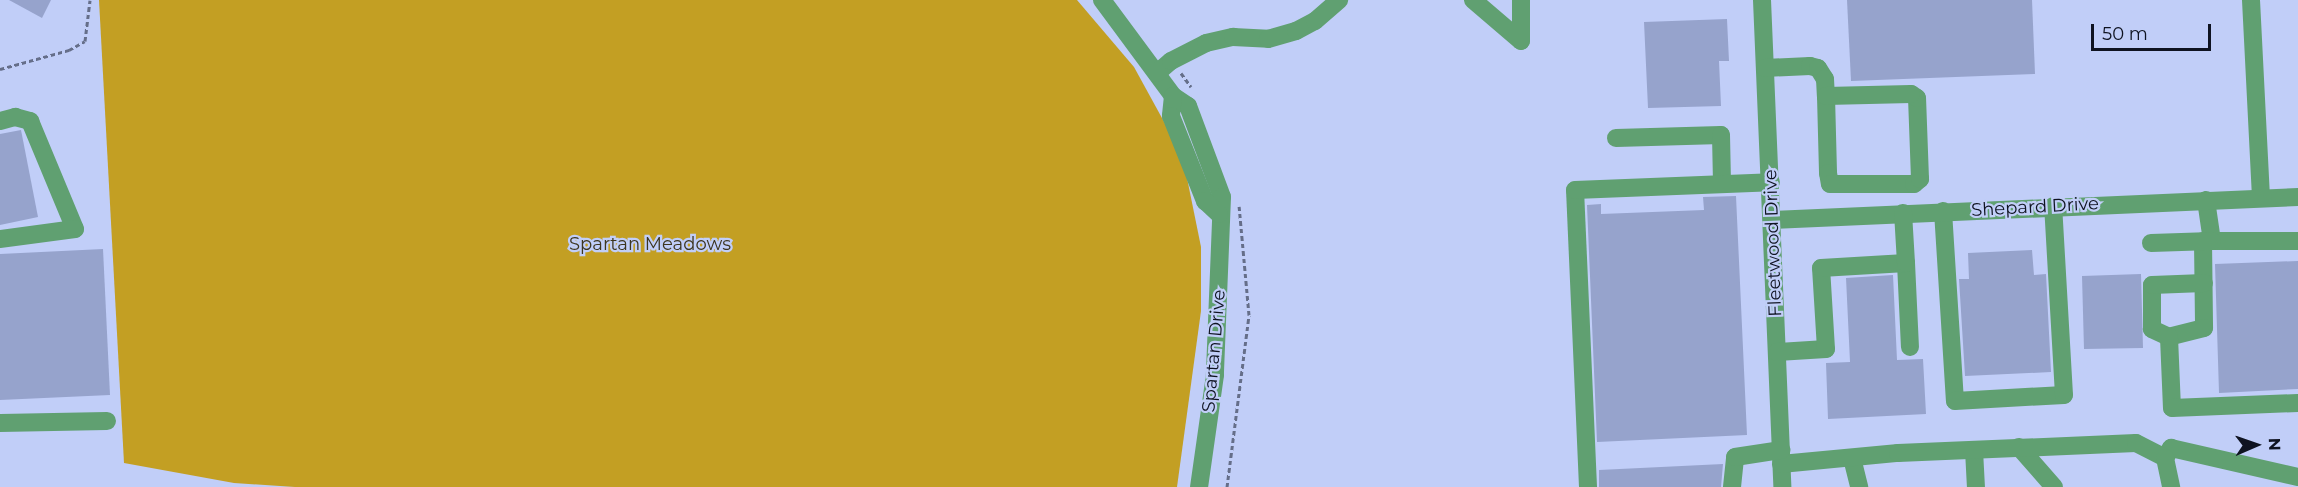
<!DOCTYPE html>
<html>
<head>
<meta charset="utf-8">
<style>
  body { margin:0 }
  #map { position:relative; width:2298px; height:487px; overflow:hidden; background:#c1cef8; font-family:Montserrat,sans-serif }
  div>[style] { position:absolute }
  .green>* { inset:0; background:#c39f23 }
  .building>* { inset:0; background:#96a3cc }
  .path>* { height:3px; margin-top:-1.5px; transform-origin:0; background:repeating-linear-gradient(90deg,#656e89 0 4.5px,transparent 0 7.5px) }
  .minor>* { height:18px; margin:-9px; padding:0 9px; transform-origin:9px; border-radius:9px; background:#60a071 }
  span { translate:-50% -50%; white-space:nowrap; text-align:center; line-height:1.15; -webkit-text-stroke:4.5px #c1cef8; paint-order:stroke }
  .street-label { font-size:18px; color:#0f1321 }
  .park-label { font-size:18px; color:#3c351f }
  .north { position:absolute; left:2226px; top:415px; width:60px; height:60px; -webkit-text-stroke:4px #c1cef8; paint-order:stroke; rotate:88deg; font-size:16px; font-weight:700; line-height:24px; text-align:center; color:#0f1321 }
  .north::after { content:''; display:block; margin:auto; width:21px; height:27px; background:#0f1321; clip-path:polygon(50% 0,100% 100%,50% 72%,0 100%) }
  .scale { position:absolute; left:2091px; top:24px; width:120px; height:27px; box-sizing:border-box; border:3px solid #0f1321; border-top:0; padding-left:8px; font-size:18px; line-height:21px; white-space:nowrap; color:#0f1321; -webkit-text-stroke:4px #c1cef8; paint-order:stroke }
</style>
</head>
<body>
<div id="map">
  <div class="green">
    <div style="clip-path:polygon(99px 0,1077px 0,1134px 67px,1168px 129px,1187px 178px,1201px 247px,1201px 311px,1177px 487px,295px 487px,234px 483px,124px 463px)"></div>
  </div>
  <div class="building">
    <div style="clip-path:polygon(9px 0,51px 0,42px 18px)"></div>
    <div style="clip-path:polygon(1847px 0,2032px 0,2035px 74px,1851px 81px)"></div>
    <div style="clip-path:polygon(1727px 19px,1729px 61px,1719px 61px,1721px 106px,1648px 108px,1644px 22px)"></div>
    <div style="clip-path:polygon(21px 130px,38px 217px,0 225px,0 134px)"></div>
    <div style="clip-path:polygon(1736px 196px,1747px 435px,1597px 442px,1587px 205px,1601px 204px,1601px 214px,1704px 210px,1703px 197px)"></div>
    <div style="clip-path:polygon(103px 249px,110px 395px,0 400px,0 254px)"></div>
    <div style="clip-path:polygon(2032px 250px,2034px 275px,2046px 274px,2051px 372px,1965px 376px,1959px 279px,1969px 279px,1968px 253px)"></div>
    <div style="clip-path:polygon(2298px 261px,2298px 389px,2219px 393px,2215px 264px)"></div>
    <div style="clip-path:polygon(2141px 274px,2143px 348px,2084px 349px,2082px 276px)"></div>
    <div style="clip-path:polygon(1893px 275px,1897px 360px,1923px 359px,1926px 414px,1828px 419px,1826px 363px,1850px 362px,1846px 278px)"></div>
    <div style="clip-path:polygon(1723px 464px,1721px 487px,1599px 487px,1599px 470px)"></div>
  </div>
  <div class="path">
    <div style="left:0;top:69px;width:72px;rotate:-15.4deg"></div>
    <div style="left:69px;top:50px;width:18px;rotate:-29deg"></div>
    <div style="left:85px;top:41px;width:41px;rotate:-83deg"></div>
    <div style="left:1181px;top:73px;width:17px;rotate:54deg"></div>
    <div style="left:1227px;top:487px;width:173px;rotate:-82.7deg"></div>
    <div style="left:1249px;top:315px;width:109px;rotate:-95.2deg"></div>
  </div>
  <div class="minor">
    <div style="left:1102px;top:0;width:119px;rotate:53.5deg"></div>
    <div style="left:1173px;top:96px;width:18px;rotate:34deg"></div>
    <div style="left:1188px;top:106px;width:97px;rotate:69.5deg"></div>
    <div style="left:1222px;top:197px;width:178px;rotate:92.3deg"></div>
    <div style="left:1215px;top:375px;width:113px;rotate:98.1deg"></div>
    <div style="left:1473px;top:0;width:63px;rotate:40.5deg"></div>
    <div style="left:1521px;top:41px;width:41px;rotate:-90deg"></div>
    <div style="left:1762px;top:0;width:487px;rotate:87.6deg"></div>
    <div style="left:2251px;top:0;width:198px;rotate:87.1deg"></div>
    <div style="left:1765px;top:68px;width:45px;rotate:-2.5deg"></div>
    <div style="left:1810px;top:66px;width:8px;rotate:14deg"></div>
    <div style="left:1818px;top:68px;width:13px;rotate:58deg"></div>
    <div style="left:1825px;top:79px;width:17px;rotate:87deg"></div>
    <div style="left:1826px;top:96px;width:77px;rotate:88.5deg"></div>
    <div style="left:1828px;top:173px;width:11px;rotate:80deg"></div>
    <div style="left:1830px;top:184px;width:84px"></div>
    <div style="left:1914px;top:184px;width:8px;rotate:-40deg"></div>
    <div style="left:1920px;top:179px;width:81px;rotate:-92.1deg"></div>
    <div style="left:1917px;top:98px;width:7px;rotate:-146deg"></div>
    <div style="left:1911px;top:94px;width:85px;rotate:178.7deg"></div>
    <div style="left:1157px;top:73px;width:18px;rotate:-41deg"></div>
    <div style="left:1171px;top:61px;width:39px;rotate:-27deg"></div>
    <div style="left:1206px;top:43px;width:28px;rotate:-13deg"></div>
    <div style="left:1233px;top:37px;width:35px;rotate:3deg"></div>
    <div style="left:1268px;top:39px;width:29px;rotate:-16deg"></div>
    <div style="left:1296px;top:31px;width:21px;rotate:-28deg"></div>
    <div style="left:1315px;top:21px;width:32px;rotate:-41deg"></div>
    <div style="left:1173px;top:96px;width:20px;rotate:96deg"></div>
    <div style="left:1171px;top:116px;width:92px;rotate:68.2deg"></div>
    <div style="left:1205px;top:201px;width:19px;rotate:43deg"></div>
    <div style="left:0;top:121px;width:16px;rotate:-15deg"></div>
    <div style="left:15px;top:117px;width:16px;rotate:15deg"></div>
    <div style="left:30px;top:121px;width:117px;rotate:67.4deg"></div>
    <div style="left:75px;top:229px;width:76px;rotate:172.4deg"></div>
    <div style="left:1616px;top:138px;width:105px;rotate:-1.6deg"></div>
    <div style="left:1721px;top:135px;width:49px;rotate:88.8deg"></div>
    <div style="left:2206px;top:200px;width:41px;rotate:81.7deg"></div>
    <div style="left:2212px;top:241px;width:86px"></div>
    <div style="left:1943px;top:211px;width:190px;rotate:86.4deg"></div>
    <div style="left:1955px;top:401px;width:109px;rotate:-3.2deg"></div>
    <div style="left:2064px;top:395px;width:189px;rotate:-93.3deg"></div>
    <div style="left:1772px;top:220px;width:527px;rotate:-2.5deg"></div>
    <div style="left:2203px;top:241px;width:87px;rotate:89.3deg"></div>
    <div style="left:2204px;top:328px;width:36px;rotate:166deg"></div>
    <div style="left:2169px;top:337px;width:71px;rotate:87.6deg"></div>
    <div style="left:2172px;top:408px;width:126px;rotate:-2.3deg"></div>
    <div style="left:2151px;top:243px;width:61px;rotate:-1.9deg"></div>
    <div style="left:1906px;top:263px;width:84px;rotate:87.3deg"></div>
    <div style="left:2169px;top:337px;width:19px;rotate:-155deg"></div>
    <div style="left:2152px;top:329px;width:44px;rotate:-90deg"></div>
    <div style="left:2152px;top:285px;width:52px;rotate:-2.2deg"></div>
    <div style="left:1777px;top:352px;width:49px;rotate:-3.5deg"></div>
    <div style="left:1826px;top:349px;width:81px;rotate:-93.5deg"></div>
    <div style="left:1821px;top:268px;width:85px;rotate:-3.4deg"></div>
    <div style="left:1906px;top:263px;width:50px;rotate:-93.4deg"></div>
    <div style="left:0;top:423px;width:107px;rotate:-1.1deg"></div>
    <div style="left:2019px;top:447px;width:53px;rotate:48.8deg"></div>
    <div style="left:1974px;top:450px;width:37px;rotate:87deg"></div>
    <div style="left:1852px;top:458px;width:30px;rotate:76deg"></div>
    <div style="left:2165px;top:458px;width:12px;rotate:-59deg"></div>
    <div style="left:2171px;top:448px;width:130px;rotate:12.9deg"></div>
    <div style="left:1781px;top:464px;width:118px;rotate:-5.4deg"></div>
    <div style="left:1898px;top:453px;width:238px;rotate:-2.4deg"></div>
    <div style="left:2136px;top:443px;width:33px;rotate:27deg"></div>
    <div style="left:2165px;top:458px;width:30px;rotate:78deg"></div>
    <div style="left:1588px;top:487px;width:297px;rotate:-92.5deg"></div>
    <div style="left:1575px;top:190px;width:196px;rotate:-2.3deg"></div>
    <div style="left:1732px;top:487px;width:30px;rotate:-84deg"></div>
    <div style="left:1735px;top:457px;width:47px;rotate:-8.7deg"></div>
  </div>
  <div class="street-label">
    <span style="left:2035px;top:207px;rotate:-3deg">Shepard Drive</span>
    <span style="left:1773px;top:243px;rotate:-92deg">Fleetwood Drive</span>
    <span style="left:1214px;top:351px;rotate:-85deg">Spartan Drive</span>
  </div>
  <div class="park-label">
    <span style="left:650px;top:244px">Spartan Meadows</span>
  </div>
  <div class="north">N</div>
  <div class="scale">50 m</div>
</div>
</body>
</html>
